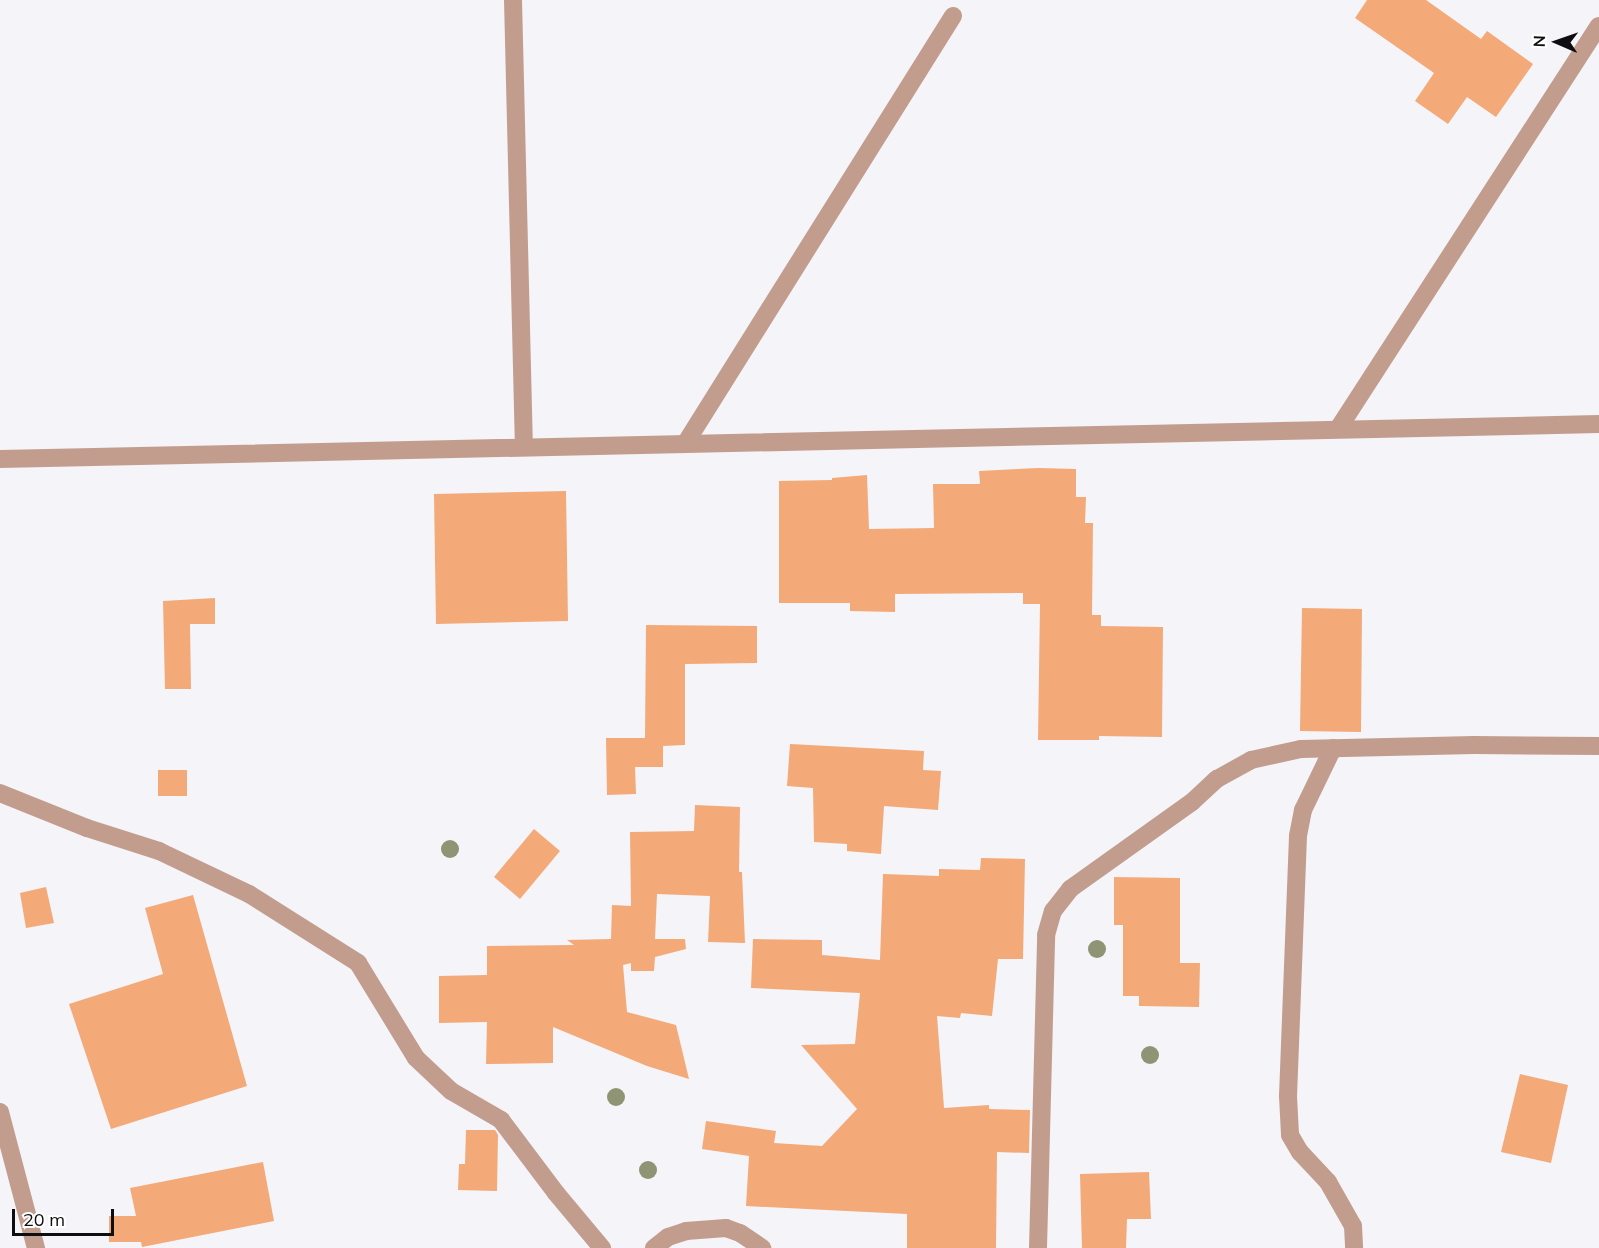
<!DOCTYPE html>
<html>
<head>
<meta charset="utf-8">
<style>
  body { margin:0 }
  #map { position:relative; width:1599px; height:1248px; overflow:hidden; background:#f4f4f9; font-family:Mulish,sans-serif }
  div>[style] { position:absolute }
  .building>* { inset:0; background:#f3a978 }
  .lane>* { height:18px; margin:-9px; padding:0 9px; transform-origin:9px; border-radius:9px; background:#c29d8e }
  .street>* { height:18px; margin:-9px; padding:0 9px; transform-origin:9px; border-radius:9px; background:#c29d8e }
  .trees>* { width:18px; height:18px; margin:-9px; border-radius:50%; background:#8e9474 }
  span { translate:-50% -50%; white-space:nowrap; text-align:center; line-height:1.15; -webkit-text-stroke:4.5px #fff; paint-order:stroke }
  .north { position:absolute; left:1527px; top:12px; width:60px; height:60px; -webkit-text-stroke:4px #fff; paint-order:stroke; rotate:272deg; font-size:16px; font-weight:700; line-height:24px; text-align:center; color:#0e0e10 }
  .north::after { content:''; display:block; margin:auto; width:21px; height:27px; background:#0e0e10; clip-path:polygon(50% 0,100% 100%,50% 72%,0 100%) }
  .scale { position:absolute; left:12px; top:1209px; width:102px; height:27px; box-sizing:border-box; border:3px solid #0e0e10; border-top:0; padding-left:8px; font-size:18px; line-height:21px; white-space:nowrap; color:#0e0e10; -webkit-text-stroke:4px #fff; paint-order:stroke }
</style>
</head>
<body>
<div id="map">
  <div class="building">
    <div style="clip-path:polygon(1367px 0,1426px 0,1481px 39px,1487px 31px,1533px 64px,1496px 117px,1467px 97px,1448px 124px,1415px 101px,1434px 73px,1355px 18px)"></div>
    <div style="clip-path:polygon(1038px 468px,1076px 469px,1076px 497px,1086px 497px,1085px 523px,1093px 523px,1092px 615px,1101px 615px,1101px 626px,1163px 627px,1162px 737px,1099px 736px,1099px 740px,1038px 740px,1040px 604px,1023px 604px,1023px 593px,895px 594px,895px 612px,850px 611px,850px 603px,779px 603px,779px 481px,832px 480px,832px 478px,867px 475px,869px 529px,934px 528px,933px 484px,980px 484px,979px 471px)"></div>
    <div style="clip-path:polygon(566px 491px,568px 621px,436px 624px,434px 494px)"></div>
    <div style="clip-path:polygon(215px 598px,215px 624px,190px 624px,191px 689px,165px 689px,163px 601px)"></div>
    <div style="clip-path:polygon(1302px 608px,1362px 609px,1361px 732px,1300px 731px)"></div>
    <div style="clip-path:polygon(646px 625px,757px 626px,757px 663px,685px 664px,685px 745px,663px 746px,663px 767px,635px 767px,636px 794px,607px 795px,606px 738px,645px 738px)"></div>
    <div style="clip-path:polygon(790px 744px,924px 751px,923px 770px,941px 771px,938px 810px,884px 806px,881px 854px,847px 851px,847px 844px,814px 842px,813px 788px,787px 786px)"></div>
    <div style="clip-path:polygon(158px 770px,187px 770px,187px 796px,158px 796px)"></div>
    <div style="clip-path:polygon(695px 805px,740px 807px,739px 872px,742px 872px,745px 943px,708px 942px,710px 896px,657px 894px,655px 939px,685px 939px,686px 949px,655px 957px,654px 971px,631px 971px,631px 963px,623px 965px,627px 1012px,676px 1025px,689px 1079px,647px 1066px,553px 1027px,553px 1063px,486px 1064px,487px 1022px,439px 1023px,439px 976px,487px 975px,487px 946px,574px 945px,567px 940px,611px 939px,612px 905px,631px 906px,630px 832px,694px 831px)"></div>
    <div style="clip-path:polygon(534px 829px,560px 851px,520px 899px,494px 877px)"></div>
    <div style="clip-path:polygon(981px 858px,1025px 859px,1023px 959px,998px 959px,992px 1016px,961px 1013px,960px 1018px,937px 1016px,944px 1108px,989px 1105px,989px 1109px,1030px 1110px,1029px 1153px,997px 1152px,996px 1248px,907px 1248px,907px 1214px,746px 1206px,749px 1156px,702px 1149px,706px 1121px,776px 1131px,774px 1143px,822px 1146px,857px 1109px,801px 1045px,855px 1044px,860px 993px,751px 988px,753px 939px,822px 940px,822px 955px,880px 960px,883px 874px,939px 876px,939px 869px,980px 870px)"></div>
    <div style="clip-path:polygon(1114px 877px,1180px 878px,1180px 963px,1200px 963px,1199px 1007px,1139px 1006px,1139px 996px,1123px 996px,1123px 925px,1114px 925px)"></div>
    <div style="clip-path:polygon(46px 887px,54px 923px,26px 928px,20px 893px)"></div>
    <div style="clip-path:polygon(193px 895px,247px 1086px,111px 1129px,69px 1004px,163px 974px,145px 908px)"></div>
    <div style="clip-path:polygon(1520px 1074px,1568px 1085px,1551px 1163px,1501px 1152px)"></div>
    <div style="clip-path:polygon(466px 1130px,495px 1130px,498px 1135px,497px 1191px,458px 1190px,459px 1164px,465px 1164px)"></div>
    <div style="clip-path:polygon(263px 1162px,274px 1221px,142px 1247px,141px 1242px,109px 1242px,109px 1216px,136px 1216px,130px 1188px)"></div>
    <div style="clip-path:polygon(1149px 1172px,1151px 1219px,1127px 1219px,1126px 1248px,1082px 1248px,1080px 1174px)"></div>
  </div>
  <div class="lane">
    <div style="left:685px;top:444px;width:505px;rotate:-57.95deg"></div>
  </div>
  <div class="street">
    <div style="left:513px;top:0;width:447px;rotate:88.6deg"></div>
    <div style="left:1338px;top:429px;width:480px;rotate:-57.1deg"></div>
    <div style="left:0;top:459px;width:1599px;rotate:-1.25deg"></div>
    <div style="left:1333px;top:748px;width:69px;rotate:115.8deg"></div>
    <div style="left:1303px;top:810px;width:26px;rotate:101deg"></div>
    <div style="left:1298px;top:836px;width:260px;rotate:92.2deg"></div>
    <div style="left:1288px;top:1096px;width:39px;rotate:87deg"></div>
    <div style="left:1290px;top:1135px;width:20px;rotate:60deg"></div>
    <div style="left:1300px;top:1152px;width:41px;rotate:47deg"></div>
    <div style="left:1328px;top:1182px;width:51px;rotate:60.4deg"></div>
    <div style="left:1353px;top:1226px;width:22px;rotate:87deg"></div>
    <div style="left:0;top:793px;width:94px;rotate:21.9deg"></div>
    <div style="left:87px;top:828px;width:76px;rotate:17.7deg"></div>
    <div style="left:159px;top:851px;width:100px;rotate:25.5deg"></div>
    <div style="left:249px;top:894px;width:129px;rotate:32.3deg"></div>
    <div style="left:358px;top:963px;width:111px;rotate:58.6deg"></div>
    <div style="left:416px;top:1058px;width:48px;rotate:43.3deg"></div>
    <div style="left:451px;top:1091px;width:58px;rotate:30.1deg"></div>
    <div style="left:501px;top:1120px;width:91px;rotate:53deg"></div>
    <div style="left:556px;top:1193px;width:72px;rotate:50.1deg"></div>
    <div style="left:0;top:1112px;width:141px;rotate:75.2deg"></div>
    <div style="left:654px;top:1248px;width:18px;rotate:-38deg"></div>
    <div style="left:668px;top:1237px;width:19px;rotate:-18deg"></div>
    <div style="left:686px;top:1231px;width:40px;rotate:-4.3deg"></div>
    <div style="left:726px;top:1228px;width:15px;rotate:20deg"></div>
    <div style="left:740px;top:1233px;width:27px;rotate:34deg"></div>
    <div style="left:1038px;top:1248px;width:313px;rotate:-88.5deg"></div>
    <div style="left:1046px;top:935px;width:25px;rotate:-74deg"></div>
    <div style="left:1053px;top:911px;width:28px;rotate:-52deg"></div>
    <div style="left:1070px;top:889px;width:150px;rotate:-35.5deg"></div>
    <div style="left:1192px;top:802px;width:34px;rotate:-43deg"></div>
    <div style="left:1217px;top:779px;width:39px;rotate:-29deg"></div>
    <div style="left:1251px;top:760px;width:51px;rotate:-12.4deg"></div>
    <div style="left:1301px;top:749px;width:173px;rotate:-1.3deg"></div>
    <div style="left:1474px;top:745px;width:125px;rotate:0.5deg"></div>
  </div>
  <div class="trees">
    <div style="left:450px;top:849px"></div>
    <div style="left:1097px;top:949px"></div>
    <div style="left:1150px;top:1055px"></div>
    <div style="left:616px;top:1097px"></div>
    <div style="left:648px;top:1170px"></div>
  </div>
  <div class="north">N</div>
  <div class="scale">20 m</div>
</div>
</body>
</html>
